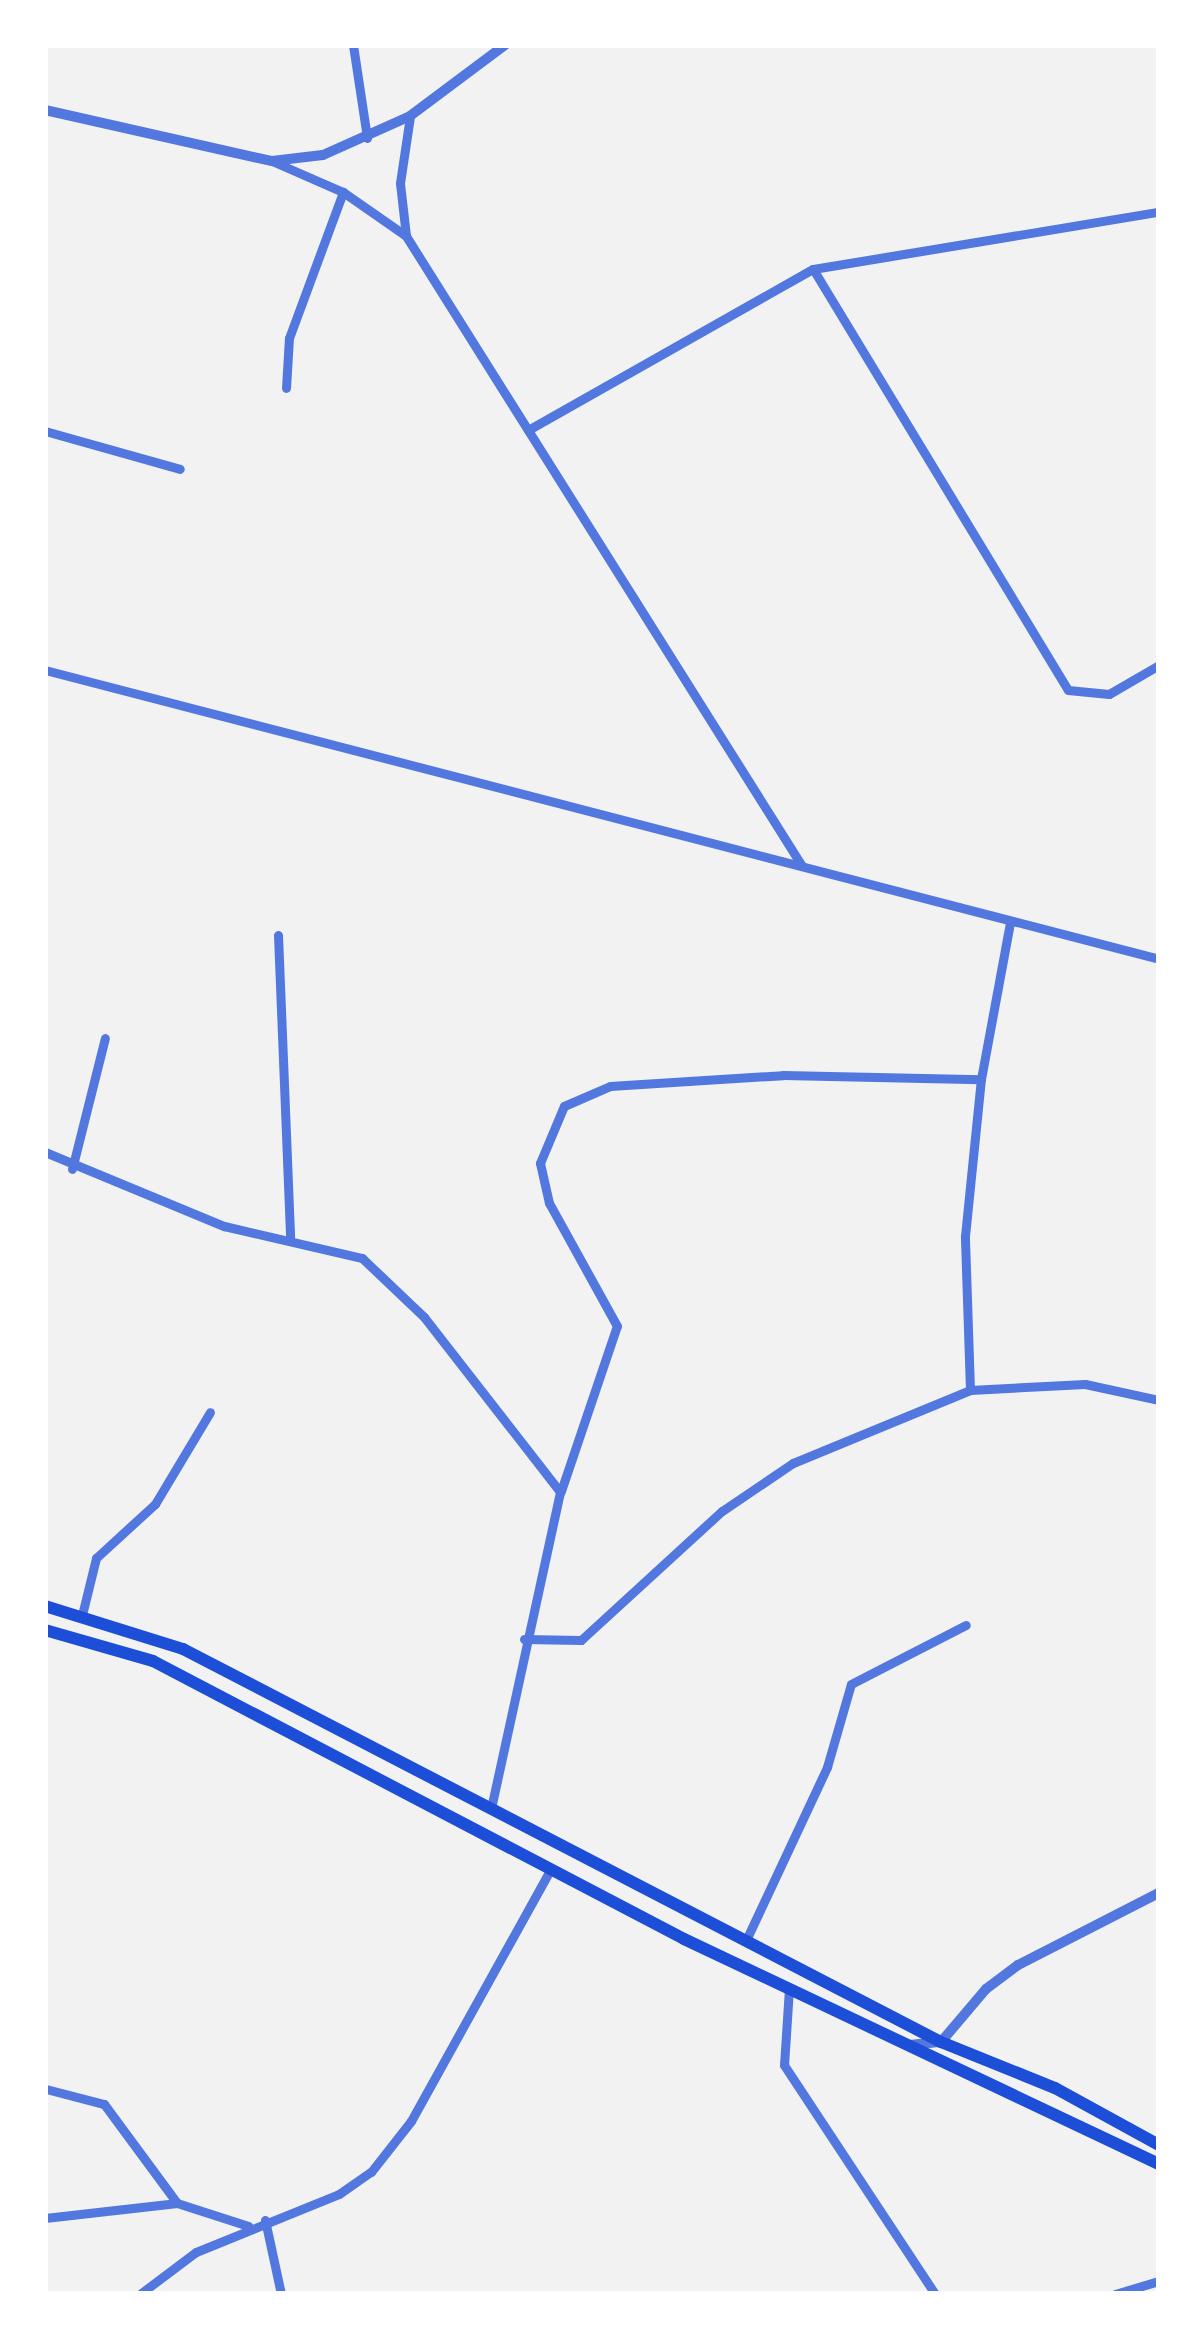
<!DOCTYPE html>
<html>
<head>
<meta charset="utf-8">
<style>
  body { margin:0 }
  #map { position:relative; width:1204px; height:2339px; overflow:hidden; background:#f2f2f2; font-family:Cabin,sans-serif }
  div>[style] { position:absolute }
  .minor>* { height:9px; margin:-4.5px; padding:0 4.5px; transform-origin:4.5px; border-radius:4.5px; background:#5277de }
  .tertiary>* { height:10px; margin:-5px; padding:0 5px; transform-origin:5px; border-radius:5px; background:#5277de }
  .secondary>* { height:12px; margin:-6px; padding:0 6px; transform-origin:6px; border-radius:6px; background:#1d4ed8 }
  span { translate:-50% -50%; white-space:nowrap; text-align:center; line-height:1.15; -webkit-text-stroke:9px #fff; paint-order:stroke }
  .frame { position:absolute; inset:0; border:48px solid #fff; pointer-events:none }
</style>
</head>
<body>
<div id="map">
  <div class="minor">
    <div style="left:353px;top:45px;width:94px;rotate:81.4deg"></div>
    <div style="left:272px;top:161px;width:77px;rotate:23.6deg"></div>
    <div style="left:343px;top:192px;width:77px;rotate:34.9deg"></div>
    <div style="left:406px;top:236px;width:744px;rotate:57.85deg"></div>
    <div style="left:406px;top:236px;width:53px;rotate:-96.5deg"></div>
    <div style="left:400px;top:183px;width:68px;rotate:-81.5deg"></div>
    <div style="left:813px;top:269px;width:492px;rotate:58.8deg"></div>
    <div style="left:1068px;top:690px;width:41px;rotate:5.6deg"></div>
    <div style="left:1109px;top:694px;width:58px;rotate:-30.1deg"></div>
    <div style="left:286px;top:388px;width:50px;rotate:-86.6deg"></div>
    <div style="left:289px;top:338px;width:156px;rotate:-69.7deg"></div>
    <div style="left:528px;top:430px;width:327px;rotate:-29.5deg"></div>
    <div style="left:813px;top:269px;width:351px;rotate:-9.4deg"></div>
    <div style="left:45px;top:431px;width:140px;rotate:15.7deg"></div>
    <div style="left:45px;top:670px;width:1151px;rotate:14.54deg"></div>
    <div style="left:278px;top:935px;width:302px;rotate:87.7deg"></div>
    <div style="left:45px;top:1152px;width:194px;rotate:22.5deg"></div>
    <div style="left:224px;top:1226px;width:142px;rotate:13.1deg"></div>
    <div style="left:362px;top:1258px;width:86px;rotate:43.6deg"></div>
    <div style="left:424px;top:1317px;width:222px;rotate:52.1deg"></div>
    <div style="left:560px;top:1492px;width:324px;rotate:102.3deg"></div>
    <div style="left:72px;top:1169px;width:135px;rotate:-75.9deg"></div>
    <div style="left:970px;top:1390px;width:154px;rotate:-91.9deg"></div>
    <div style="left:965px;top:1236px;width:158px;rotate:-84.2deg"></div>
    <div style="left:981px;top:1079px;width:160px;rotate:-79.5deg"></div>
    <div style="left:561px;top:1491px;width:174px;rotate:-71.3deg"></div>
    <div style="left:617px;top:1326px;width:141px;rotate:-118.9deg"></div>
    <div style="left:549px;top:1203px;width:41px;rotate:-102.7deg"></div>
    <div style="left:540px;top:1163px;width:62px;rotate:-67.2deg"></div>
    <div style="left:564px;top:1106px;width:50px;rotate:-23.5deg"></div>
    <div style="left:610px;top:1086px;width:173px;rotate:-3.6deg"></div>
    <div style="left:783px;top:1075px;width:198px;rotate:1.2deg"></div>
    <div style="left:82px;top:1615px;width:59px;rotate:-76.2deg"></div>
    <div style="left:96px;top:1558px;width:80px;rotate:-42.5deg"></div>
    <div style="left:155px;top:1504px;width:107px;rotate:-59.1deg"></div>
    <div style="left:524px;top:1639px;width:57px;rotate:1deg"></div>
    <div style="left:581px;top:1640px;width:191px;rotate:-42.5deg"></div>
    <div style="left:722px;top:1511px;width:86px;rotate:-34.1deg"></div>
    <div style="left:793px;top:1463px;width:191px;rotate:-22.4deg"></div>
    <div style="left:970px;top:1390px;width:115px;rotate:-3deg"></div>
    <div style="left:1085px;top:1384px;width:76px;rotate:12.2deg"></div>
    <div style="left:747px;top:1938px;width:189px;rotate:-64.9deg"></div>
    <div style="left:827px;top:1767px;width:86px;rotate:-73.9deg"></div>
    <div style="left:851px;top:1684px;width:129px;rotate:-27.2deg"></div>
    <div style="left:789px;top:1988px;width:77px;rotate:93.7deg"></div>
    <div style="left:784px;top:2065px;width:274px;rotate:56.6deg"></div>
    <div style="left:46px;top:2089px;width:60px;rotate:14.5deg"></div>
    <div style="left:104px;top:2104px;width:123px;rotate:53.6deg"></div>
    <div style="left:45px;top:2218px;width:133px;rotate:-6.5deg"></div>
    <div style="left:177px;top:2203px;width:75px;rotate:17.9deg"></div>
    <div style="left:265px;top:2220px;width:76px;rotate:77.8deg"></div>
    <div style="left:140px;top:2294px;width:70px;rotate:-36.9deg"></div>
    <div style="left:196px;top:2252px;width:154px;rotate:-22.1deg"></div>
    <div style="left:339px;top:2194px;width:39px;rotate:-35deg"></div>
    <div style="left:371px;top:2172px;width:65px;rotate:-51.9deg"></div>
    <div style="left:411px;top:2121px;width:287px;rotate:-61deg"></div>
    <div style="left:1115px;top:2294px;width:46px;rotate:-16.5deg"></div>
  </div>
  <div class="tertiary">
    <div style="left:45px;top:110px;width:233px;rotate:12.7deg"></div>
    <div style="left:272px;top:161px;width:51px;rotate:-6.7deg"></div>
    <div style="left:323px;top:155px;width:95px;rotate:-24.1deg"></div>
    <div style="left:410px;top:116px;width:119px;rotate:-36.8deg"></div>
    <div style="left:910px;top:2045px;width:31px;rotate:-6deg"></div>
    <div style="left:941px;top:2042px;width:70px;rotate:-49.7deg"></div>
    <div style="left:986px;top:1989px;width:40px;rotate:-37deg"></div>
    <div style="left:1018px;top:1965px;width:158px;rotate:-27.1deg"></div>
  </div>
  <div class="secondary">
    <div style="left:45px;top:1606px;width:145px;rotate:17.3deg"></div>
    <div style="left:183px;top:1649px;width:854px;rotate:27.41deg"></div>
    <div style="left:941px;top:2042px;width:123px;rotate:22deg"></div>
    <div style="left:1055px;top:2088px;width:119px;rotate:28.7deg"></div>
    <div style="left:45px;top:1630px;width:112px;rotate:16deg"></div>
    <div style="left:153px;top:1661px;width:599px;rotate:27.63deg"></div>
    <div style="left:684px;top:1939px;width:526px;rotate:25.35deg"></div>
  </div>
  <div class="frame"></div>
</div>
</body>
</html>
